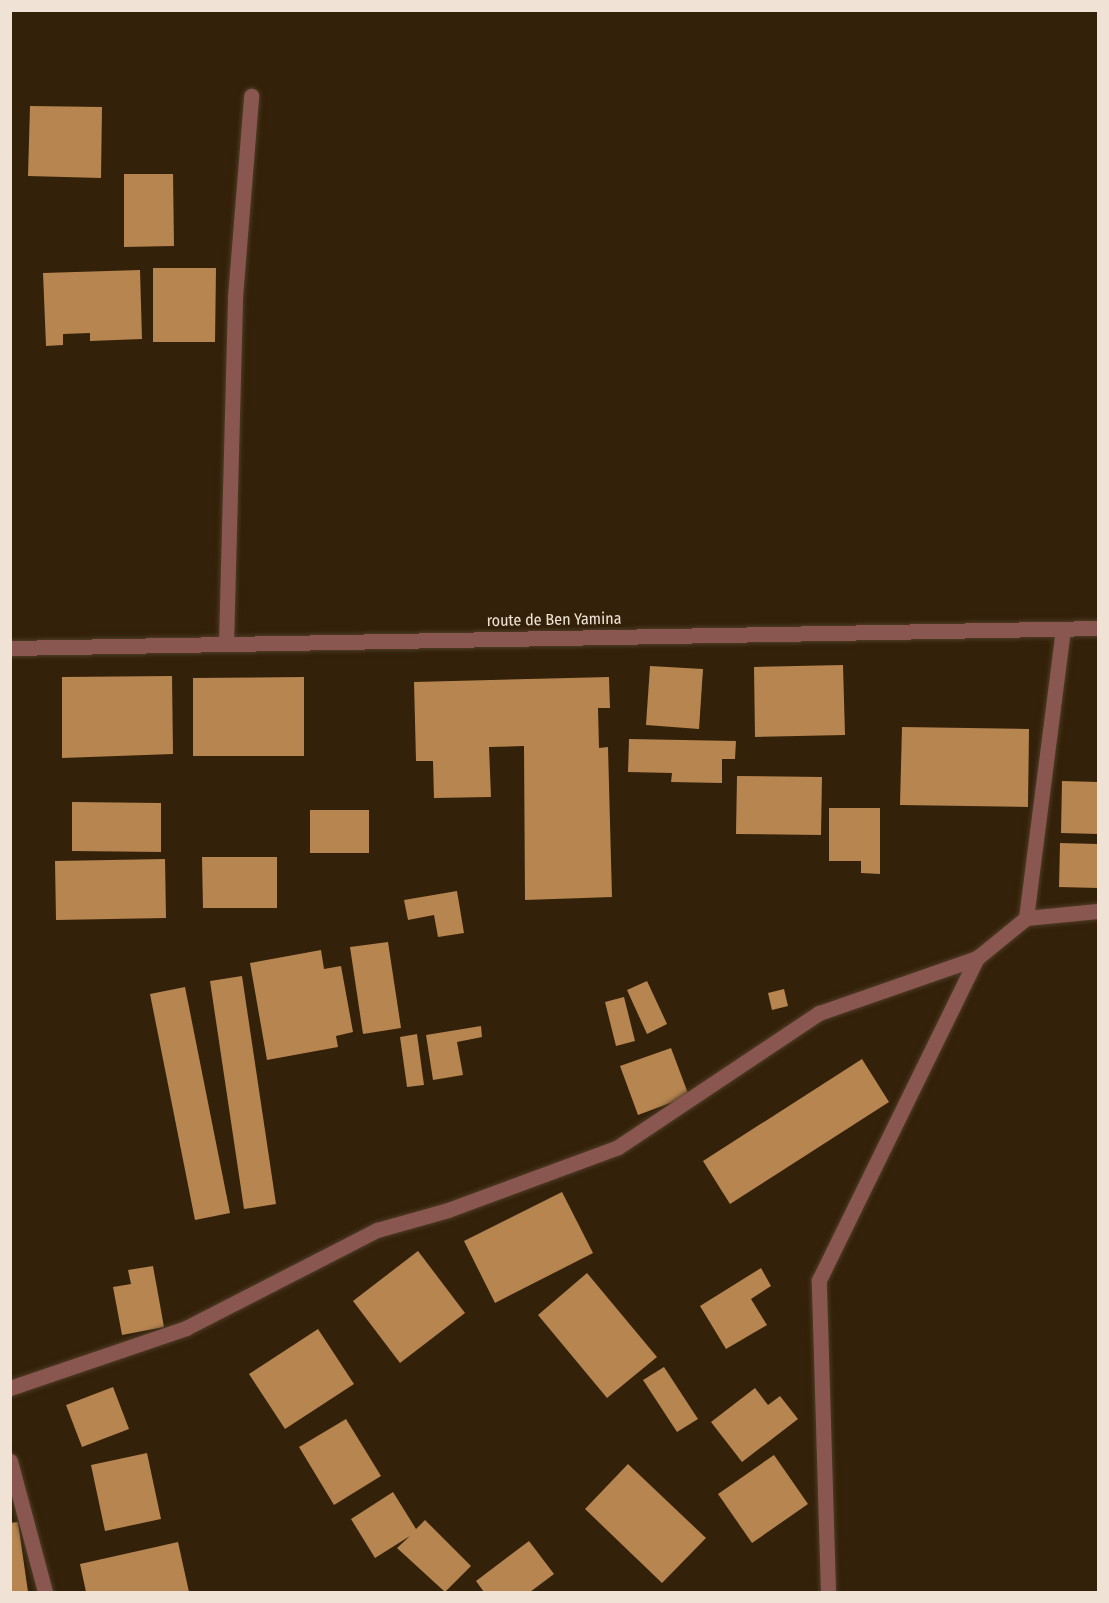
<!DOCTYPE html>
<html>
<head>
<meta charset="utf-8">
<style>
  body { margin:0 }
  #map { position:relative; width:1109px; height:1603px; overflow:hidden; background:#34210a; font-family:"Fira Sans Condensed",sans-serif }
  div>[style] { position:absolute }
  .building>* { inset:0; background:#b68550 }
  .roads { filter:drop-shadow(0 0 2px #4e3c26) drop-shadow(0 0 2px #4e3c26) }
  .minor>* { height:15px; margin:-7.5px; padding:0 7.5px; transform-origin:7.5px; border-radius:7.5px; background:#895750 }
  span { translate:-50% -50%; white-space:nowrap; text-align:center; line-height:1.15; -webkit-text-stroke:6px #34210a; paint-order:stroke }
  .street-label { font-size:16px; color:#f0e3d5 }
  .frame { position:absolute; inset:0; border:12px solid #f0e3d5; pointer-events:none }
</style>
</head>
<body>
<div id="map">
  <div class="building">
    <div style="clip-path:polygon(30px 106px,102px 107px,101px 178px,28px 176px)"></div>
    <div style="clip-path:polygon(124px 174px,173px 174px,174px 246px,124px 247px)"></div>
    <div style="clip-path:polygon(153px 268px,216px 268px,215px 342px,153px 342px)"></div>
    <div style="clip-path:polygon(140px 270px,142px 339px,90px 341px,90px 333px,63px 334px,63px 345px,46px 346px,43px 273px)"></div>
    <div style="clip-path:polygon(843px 665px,845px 735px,755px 737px,754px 667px)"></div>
    <div style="clip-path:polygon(650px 666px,703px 669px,699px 729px,646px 725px)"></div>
    <div style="clip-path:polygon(172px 676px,173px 754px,62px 758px,62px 677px)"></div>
    <div style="clip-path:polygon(304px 677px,304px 756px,193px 756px,193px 678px)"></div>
    <div style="clip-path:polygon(609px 677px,610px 708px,598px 708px,599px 748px,608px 747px,612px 897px,525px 900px,524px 746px,489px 747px,491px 797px,434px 798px,433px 761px,416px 761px,414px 682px)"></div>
    <div style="clip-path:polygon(902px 727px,1029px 729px,1028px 807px,900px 805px)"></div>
    <div style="clip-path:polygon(629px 739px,736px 741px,735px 759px,722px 759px,722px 783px,671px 782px,672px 773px,628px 772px)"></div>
    <div style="clip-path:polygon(737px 776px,822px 777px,821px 835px,736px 834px)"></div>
    <div style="clip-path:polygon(1062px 781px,1098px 782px,1098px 834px,1061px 833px)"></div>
    <div style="clip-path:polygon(72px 802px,161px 803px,161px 852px,72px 851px)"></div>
    <div style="clip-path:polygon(829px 808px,880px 808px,880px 874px,861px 873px,861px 861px,829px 861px)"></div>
    <div style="clip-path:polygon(310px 810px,369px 810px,369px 853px,310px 853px)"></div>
    <div style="clip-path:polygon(1060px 843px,1098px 844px,1098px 888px,1059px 887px)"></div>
    <div style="clip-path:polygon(202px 857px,277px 857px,277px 908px,203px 908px)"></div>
    <div style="clip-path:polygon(165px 859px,166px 918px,56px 920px,55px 861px)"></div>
    <div style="clip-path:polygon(457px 891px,464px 933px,438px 937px,434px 915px,408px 920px,404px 900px)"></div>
    <div style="clip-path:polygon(388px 942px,401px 1028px,363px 1034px,350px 947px)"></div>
    <div style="clip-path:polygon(321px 950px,324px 969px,341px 966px,353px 1032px,336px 1036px,338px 1047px,267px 1060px,250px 963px)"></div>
    <div style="clip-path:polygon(242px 976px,276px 1204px,244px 1209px,210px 981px)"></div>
    <div style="clip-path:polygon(647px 981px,667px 1024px,647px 1034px,627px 990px)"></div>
    <div style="clip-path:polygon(185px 987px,230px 1213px,195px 1220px,150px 994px)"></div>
    <div style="clip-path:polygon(784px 989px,788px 1006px,772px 1010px,768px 993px)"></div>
    <div style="clip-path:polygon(624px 997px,635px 1041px,616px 1046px,605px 1002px)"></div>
    <div style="clip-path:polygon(481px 1026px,482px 1037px,457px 1042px,463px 1075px,433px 1080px,426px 1035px)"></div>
    <div style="clip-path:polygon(417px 1034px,424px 1085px,407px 1087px,400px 1037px)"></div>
    <div style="clip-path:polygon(671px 1048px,689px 1096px,638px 1115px,620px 1066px)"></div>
    <div style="clip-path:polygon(862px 1059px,889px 1102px,730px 1204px,703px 1161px)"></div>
    <div style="clip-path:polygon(562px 1192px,593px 1253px,495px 1303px,464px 1241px)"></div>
    <div style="clip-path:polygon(418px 1251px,465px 1313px,400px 1363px,353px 1301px)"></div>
    <div style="clip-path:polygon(153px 1266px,164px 1327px,122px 1335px,113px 1287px,131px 1284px,128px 1270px)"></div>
    <div style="clip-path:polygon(761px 1268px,771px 1286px,751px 1299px,767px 1325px,726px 1349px,700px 1306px)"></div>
    <div style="clip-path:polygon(587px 1273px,657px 1357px,607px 1398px,538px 1315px)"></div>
    <div style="clip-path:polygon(318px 1329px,354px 1384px,285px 1429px,249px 1374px)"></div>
    <div style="clip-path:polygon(664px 1367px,698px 1419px,677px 1432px,643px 1380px)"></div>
    <div style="clip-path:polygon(113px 1387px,129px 1429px,82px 1447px,66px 1405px)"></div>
    <div style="clip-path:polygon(755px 1388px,768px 1405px,780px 1396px,798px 1419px,742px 1462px,711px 1422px)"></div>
    <div style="clip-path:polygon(346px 1419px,381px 1476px,334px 1505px,299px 1447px)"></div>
    <div style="clip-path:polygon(147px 1453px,161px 1519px,105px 1531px,91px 1465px)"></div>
    <div style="clip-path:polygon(774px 1455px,808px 1504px,752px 1543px,718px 1494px)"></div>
    <div style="clip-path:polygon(628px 1464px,706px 1538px,662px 1583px,585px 1509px)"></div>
    <div style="clip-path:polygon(393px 1492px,416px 1529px,425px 1520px,471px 1566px,445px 1592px,397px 1548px,410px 1536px,375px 1558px,351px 1519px)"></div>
    <div style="clip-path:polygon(18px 1522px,28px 1592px,10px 1592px,10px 1523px)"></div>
    <div style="clip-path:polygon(529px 1541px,554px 1574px,530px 1592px,484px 1592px,476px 1581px)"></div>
    <div style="clip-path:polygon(178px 1542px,189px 1592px,86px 1592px,80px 1564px)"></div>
  </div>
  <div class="roads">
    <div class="minor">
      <div style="left:226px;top:644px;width:347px;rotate:-88.5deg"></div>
      <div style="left:235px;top:297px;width:202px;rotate:-85.4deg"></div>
      <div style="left:10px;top:648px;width:1088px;rotate:-1.05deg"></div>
      <div style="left:1026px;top:918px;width:72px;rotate:-5.6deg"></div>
      <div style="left:10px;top:1388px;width:186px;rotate:-18.8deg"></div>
      <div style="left:186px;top:1328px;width:215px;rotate:-27.2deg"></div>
      <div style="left:377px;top:1230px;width:74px;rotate:-15.7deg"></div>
      <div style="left:448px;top:1210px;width:181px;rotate:-20.3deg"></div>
      <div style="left:618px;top:1147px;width:242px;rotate:-33.7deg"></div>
      <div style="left:819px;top:1013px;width:167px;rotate:-19.2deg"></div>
      <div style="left:10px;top:1461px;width:136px;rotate:75deg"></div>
      <div style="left:828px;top:1592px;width:312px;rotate:-91.7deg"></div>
      <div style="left:819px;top:1280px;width:359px;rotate:-63.9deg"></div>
      <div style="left:977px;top:958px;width:63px;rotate:-39.2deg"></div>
      <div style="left:1026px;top:918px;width:291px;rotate:-82.7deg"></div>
    </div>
  </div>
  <div class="street-label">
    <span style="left:554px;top:620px;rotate:-1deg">route de Ben Yamina</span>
  </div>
  <div class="frame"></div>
</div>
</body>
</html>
